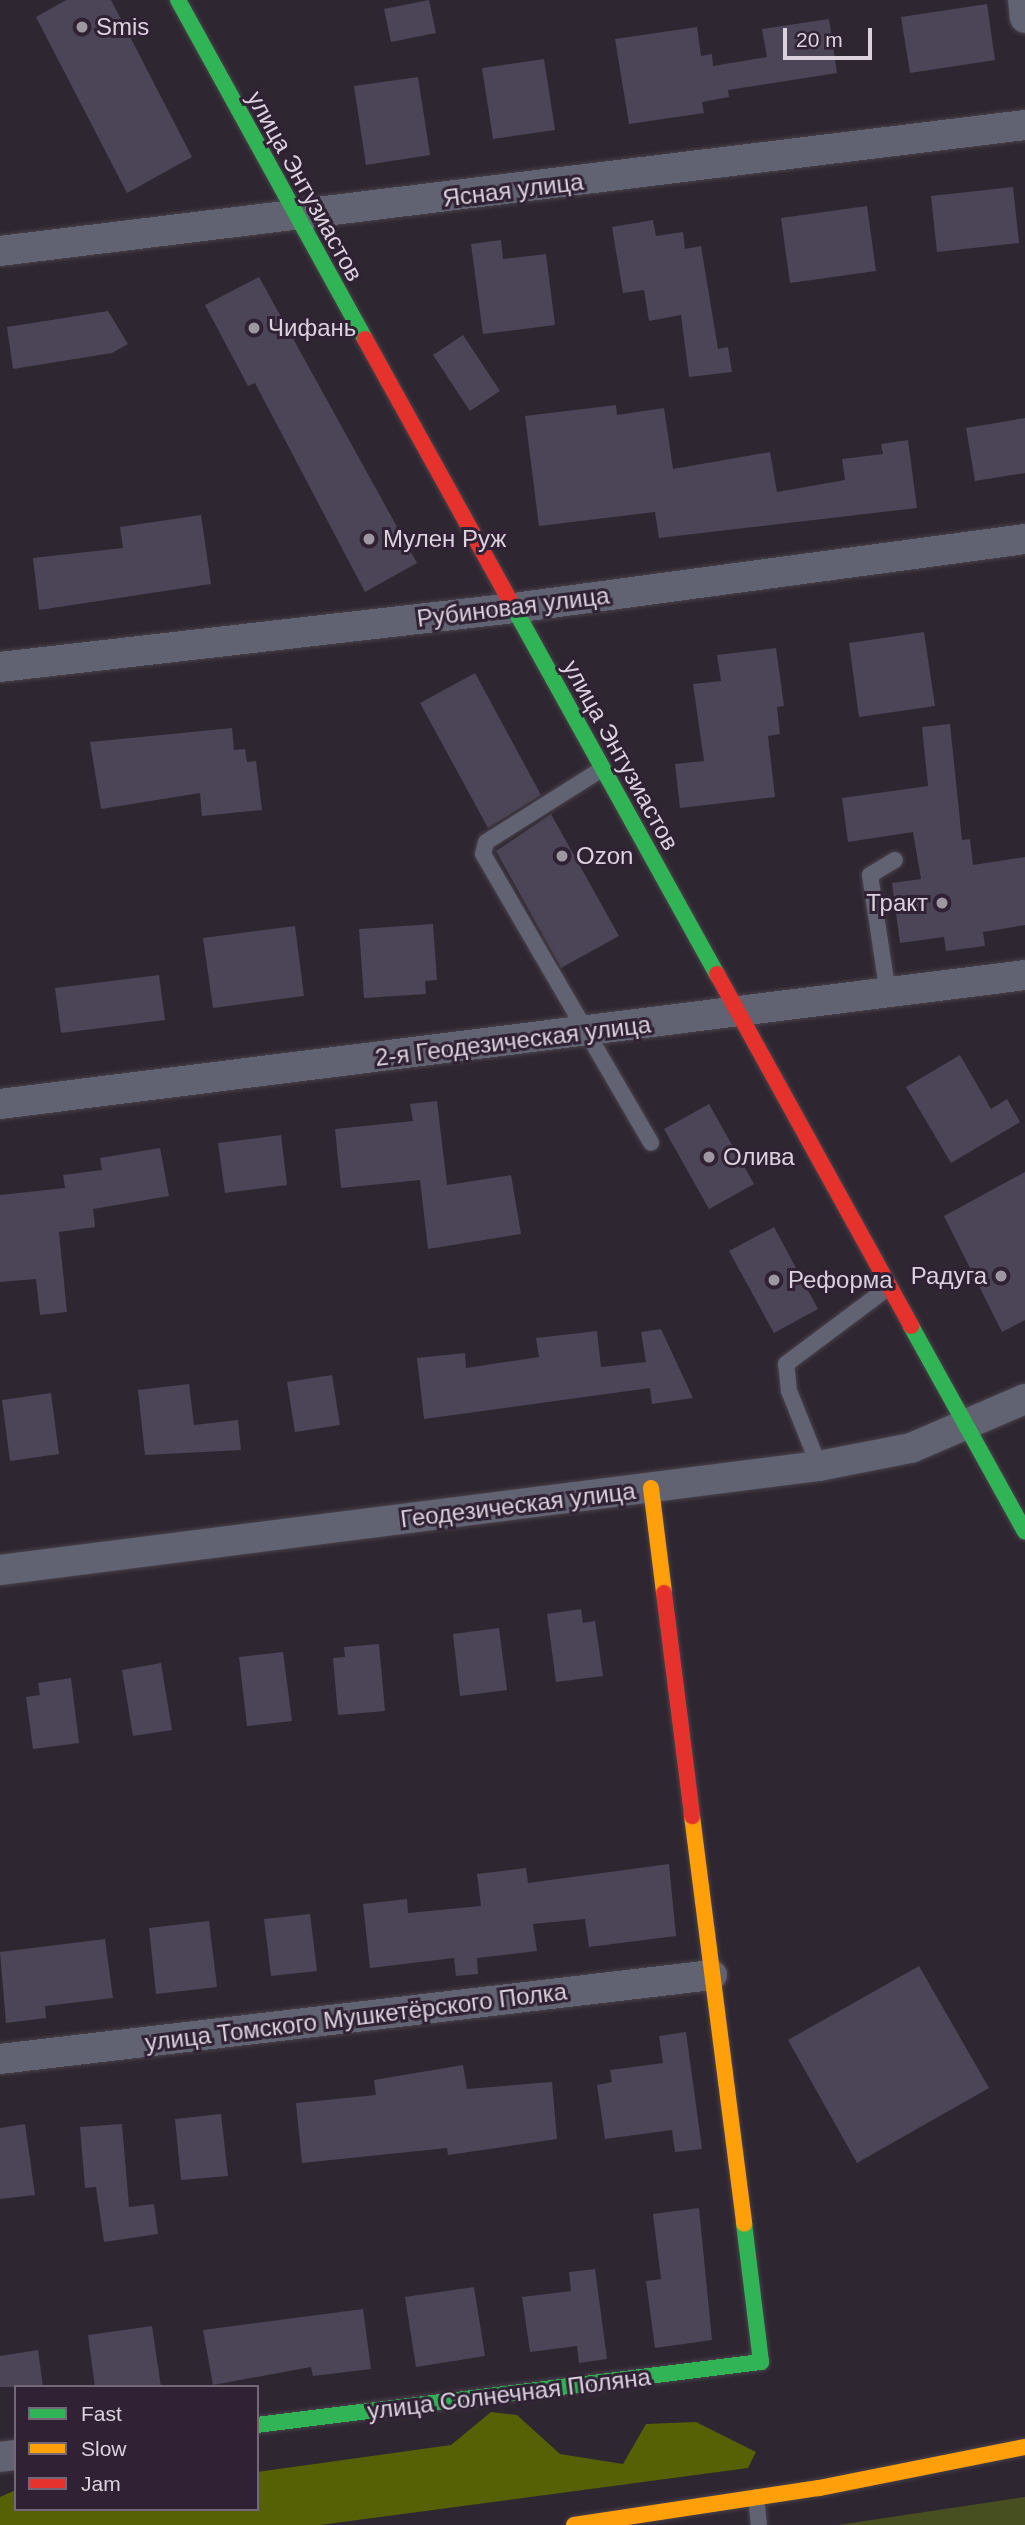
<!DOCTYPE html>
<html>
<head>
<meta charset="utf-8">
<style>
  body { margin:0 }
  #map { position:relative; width:1025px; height:2525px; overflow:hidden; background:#2e2630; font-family:Arial,sans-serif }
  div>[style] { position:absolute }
  .green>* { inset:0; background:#474f21 }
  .forest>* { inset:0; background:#566106 }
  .building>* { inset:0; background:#4c4557 }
  .roads { filter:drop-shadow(0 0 2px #49424b) drop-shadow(0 0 2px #49424b) }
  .lane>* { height:16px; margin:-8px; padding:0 8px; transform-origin:8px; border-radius:8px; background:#616272 }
  .street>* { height:30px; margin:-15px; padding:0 15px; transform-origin:15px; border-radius:15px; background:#616272 }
  .fast>* { height:16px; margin:-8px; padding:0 8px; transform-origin:8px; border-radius:8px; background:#30b455 }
  .slow>* { height:16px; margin:-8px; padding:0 8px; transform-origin:8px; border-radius:8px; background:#ff9f0a }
  .jam>* { height:16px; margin:-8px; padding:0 8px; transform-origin:8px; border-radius:8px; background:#e5322d }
  .dots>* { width:19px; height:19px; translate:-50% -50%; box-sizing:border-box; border:4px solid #302234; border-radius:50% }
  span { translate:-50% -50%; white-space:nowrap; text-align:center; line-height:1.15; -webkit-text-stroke:6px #302234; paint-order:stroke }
  .poi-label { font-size:24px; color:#dbd2de }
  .left { translate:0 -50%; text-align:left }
  .right { translate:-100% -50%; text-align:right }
  .street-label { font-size:24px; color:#dbd2de }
  .legend { position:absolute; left:14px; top:2385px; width:245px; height:126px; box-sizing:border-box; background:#302234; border:2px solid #746878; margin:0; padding:9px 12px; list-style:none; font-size:21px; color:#dbd2de }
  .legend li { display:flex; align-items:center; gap:14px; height:35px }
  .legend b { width:35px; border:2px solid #746878 }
  .scale { position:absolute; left:783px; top:28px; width:89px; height:32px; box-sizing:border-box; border:4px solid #dbd2de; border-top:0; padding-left:9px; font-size:21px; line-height:24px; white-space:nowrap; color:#dbd2de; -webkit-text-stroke:5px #302234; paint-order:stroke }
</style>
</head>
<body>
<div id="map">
  <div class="green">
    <div style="clip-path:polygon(1025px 2497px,1025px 2525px,838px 2525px)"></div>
  </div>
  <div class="forest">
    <div style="clip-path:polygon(491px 2412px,517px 2415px,560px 2454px,623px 2464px,646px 2424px,696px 2422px,756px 2452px,748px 2468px,320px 2525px,0 2525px,0 2497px,16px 2490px,16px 2509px,257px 2509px,257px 2472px,451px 2445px)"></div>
  </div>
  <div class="building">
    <div style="clip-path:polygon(66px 0,111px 0,192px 157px,127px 193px,36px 17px)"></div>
    <div style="clip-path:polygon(429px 0,436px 33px,391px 42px,384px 9px)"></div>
    <div style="clip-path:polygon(987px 4px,995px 60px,910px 73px,901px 17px)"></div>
    <div style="clip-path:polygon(829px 19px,837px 73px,728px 90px,729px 97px,702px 102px,704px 113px,629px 124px,615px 39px,697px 27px,701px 56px,712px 54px,713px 66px,767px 57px,762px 29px)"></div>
    <div style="clip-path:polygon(544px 59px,555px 130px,493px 139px,482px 68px)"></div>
    <div style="clip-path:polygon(418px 77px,430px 155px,366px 165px,354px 86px)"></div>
    <div style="clip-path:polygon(1013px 187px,1019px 243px,937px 252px,931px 196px)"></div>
    <div style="clip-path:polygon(867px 206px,876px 271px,790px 283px,781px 218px)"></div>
    <div style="clip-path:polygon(653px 220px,656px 236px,683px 232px,685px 249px,701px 246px,718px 349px,728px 347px,732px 372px,689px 377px,681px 315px,649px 321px,644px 290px,623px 293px,612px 227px)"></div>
    <div style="clip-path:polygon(501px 240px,503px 259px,546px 254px,555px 325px,483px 334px,471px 244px)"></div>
    <div style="clip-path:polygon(259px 277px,417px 563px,365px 592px,255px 383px,248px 386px,205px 305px)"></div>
    <div style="clip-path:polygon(108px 311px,128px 344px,112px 353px,13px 369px,7px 327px)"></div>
    <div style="clip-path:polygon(463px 335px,500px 391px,470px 411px,433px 355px)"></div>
    <div style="clip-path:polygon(616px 405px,617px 415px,664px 408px,673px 469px,770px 452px,777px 492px,845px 480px,842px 459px,883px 454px,881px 444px,908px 440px,917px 508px,659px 538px,655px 512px,539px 526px,525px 416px)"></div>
    <div style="clip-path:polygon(1025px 418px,1025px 473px,975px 481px,966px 428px)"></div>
    <div style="clip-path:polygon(201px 515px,211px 584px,39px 610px,33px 558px,123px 548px,120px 527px)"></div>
    <div style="clip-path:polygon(924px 632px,935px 706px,859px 717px,849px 643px)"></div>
    <div style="clip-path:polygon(776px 648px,784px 706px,777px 707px,780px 734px,768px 736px,775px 797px,680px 808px,675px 764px,704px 761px,693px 684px,721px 681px,717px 655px)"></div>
    <div style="clip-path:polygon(475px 673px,541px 795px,488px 828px,420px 703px)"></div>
    <div style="clip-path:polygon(950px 724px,962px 840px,970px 839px,973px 865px,1025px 857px,1025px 925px,983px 932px,985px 946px,946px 951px,944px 937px,900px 943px,892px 883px,921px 879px,913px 832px,848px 842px,842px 798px,928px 786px,922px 727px)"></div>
    <div style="clip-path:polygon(232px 728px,234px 750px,245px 749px,247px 762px,256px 761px,262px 810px,202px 816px,200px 793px,101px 809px,90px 742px)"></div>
    <div style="clip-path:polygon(551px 814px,619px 936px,561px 968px,496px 851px)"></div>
    <div style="clip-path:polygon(433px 924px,437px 980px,425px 981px,426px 994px,364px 998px,359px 929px)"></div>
    <div style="clip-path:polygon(295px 926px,304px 996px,213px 1008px,203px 938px)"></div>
    <div style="clip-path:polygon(159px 975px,165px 1020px,61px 1033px,55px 988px)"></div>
    <div style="clip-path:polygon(960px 1055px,991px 1109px,1007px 1099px,1020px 1122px,951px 1163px,906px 1087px)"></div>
    <div style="clip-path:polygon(437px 1101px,447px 1185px,511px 1175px,521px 1234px,428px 1249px,420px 1180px,341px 1188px,335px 1129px,413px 1121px,410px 1104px)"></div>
    <div style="clip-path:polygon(709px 1104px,754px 1184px,709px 1209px,664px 1129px)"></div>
    <div style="clip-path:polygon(281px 1135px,287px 1185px,225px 1193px,218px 1143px)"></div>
    <div style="clip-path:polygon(160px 1148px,169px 1196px,93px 1209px,95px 1227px,59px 1232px,67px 1312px,40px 1315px,36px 1279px,0 1282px,0 1195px,65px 1188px,63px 1175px,102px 1170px,100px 1158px)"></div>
    <div style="clip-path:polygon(1025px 1172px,1025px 1320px,1002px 1332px,944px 1216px)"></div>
    <div style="clip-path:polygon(774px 1227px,818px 1309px,774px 1333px,729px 1251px)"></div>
    <div style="clip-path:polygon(661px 1329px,693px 1398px,652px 1404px,650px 1388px,424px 1419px,417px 1358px,465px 1353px,466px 1368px,539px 1357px,536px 1338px,597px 1331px,601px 1367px,646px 1362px,641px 1332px)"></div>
    <div style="clip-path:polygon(332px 1375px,340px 1425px,295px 1432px,287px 1382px)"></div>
    <div style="clip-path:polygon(189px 1384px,194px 1425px,238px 1420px,241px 1450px,145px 1455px,138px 1390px)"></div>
    <div style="clip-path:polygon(51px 1393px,59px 1454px,10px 1461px,2px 1400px)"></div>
    <div style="clip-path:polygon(581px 1609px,583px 1623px,595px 1621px,603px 1676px,556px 1682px,547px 1614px)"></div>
    <div style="clip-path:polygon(499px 1628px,507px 1690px,460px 1696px,453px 1634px)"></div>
    <div style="clip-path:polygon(379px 1644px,385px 1711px,338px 1715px,333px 1658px,345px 1657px,344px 1647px)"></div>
    <div style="clip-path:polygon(283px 1652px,292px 1721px,247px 1726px,239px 1657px)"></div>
    <div style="clip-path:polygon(161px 1663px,172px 1730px,133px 1736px,122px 1670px)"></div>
    <div style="clip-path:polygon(71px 1678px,79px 1743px,33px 1749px,26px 1697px,40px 1695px,38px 1683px)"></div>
    <div style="clip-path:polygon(669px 1864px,676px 1936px,589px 1947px,585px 1919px,533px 1924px,537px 1951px,477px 1958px,478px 1974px,456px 1976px,454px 1958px,370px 1968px,363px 1904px,407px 1899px,408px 1913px,481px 1906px,477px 1874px,526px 1868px,528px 1883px)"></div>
    <div style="clip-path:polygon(310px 1914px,317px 1971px,271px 1976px,264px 1919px)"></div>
    <div style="clip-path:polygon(209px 1921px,217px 1987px,156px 1994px,149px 1928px)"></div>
    <div style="clip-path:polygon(105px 1939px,113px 1998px,45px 2006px,46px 2018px,6px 2023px,0 1952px)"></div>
    <div style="clip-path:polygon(919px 1966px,989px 2088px,857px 2163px,788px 2040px)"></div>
    <div style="clip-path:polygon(686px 2032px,702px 2149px,675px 2152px,672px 2130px,605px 2139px,597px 2085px,612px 2082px,610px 2070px,663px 2063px,659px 2036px)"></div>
    <div style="clip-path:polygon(463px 2065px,467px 2089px,552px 2082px,557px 2139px,448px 2155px,447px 2148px,302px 2163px,296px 2103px,376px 2095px,374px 2080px)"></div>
    <div style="clip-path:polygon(221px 2114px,228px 2176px,181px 2180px,175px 2119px)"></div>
    <div style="clip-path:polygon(25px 2124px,35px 2195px,0 2199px,0 2128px)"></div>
    <div style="clip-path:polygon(122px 2124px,129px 2207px,154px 2204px,158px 2234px,104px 2242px,96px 2187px,85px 2188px,80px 2127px)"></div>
    <div style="clip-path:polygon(699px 2208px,712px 2340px,655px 2348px,646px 2281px,661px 2279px,653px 2214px)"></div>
    <div style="clip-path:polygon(595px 2269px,607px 2359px,579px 2363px,577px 2346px,530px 2352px,522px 2297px,571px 2291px,569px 2272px)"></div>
    <div style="clip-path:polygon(474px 2287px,485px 2356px,416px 2367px,405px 2297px)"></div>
    <div style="clip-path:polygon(363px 2309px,371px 2369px,313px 2376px,311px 2367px,213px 2385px,203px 2330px)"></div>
    <div style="clip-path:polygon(152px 2326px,161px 2387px,95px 2387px,88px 2335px)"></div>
    <div style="clip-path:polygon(38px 2350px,43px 2387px,0 2387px,0 2356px)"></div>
  </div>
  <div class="roads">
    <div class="lane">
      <div style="left:602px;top:769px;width:137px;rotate:147.8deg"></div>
      <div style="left:486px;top:842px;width:12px;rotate:104deg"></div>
      <div style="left:483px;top:854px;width:334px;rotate:59.8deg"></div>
      <div style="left:888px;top:994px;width:120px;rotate:-98.6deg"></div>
      <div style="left:870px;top:875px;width:29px;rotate:-31deg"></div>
      <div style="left:819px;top:1466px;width:81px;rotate:-111.8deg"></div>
      <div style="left:789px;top:1391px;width:27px;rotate:-96deg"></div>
      <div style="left:786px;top:1364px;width:129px;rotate:-36.8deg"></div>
      <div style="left:756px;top:2497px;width:28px;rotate:84deg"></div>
    </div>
    <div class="street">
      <div style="left:1023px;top:0;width:18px;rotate:84deg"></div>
      <div style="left:0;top:251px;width:1033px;rotate:-7.01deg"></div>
      <div style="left:0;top:667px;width:517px;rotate:-6.55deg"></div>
      <div style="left:514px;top:608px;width:516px;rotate:-7.69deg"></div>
      <div style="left:0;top:1104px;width:1033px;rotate:-7.17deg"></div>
      <div style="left:0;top:1570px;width:826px;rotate:-7.24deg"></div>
      <div style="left:819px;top:1466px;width:94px;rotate:-11.1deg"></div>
      <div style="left:911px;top:1448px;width:124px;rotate:-23.3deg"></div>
      <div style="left:0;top:2059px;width:717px;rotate:-6.73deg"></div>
      <div style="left:0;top:2457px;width:16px;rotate:-7deg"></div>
    </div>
    <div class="fast">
      <div style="left:178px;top:0;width:387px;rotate:61.1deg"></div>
      <div style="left:510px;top:601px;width:427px;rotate:61deg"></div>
      <div style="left:911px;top:1326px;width:235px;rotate:61deg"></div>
      <div style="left:257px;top:2425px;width:508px;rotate:-7.13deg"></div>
      <div style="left:761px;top:2362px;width:139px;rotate:-97deg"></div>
    </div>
    <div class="slow">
      <div style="left:651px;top:1488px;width:106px;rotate:82.9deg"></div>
      <div style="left:692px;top:1816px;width:411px;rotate:82.7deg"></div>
      <div style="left:574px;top:2525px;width:248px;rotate:-8.6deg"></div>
      <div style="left:819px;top:2488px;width:210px;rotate:-11.3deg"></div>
    </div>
    <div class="jam">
      <div style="left:365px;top:339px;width:299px;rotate:61deg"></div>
      <div style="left:717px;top:974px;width:402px;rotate:61.1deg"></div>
      <div style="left:664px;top:1593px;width:225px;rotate:82.8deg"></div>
    </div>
  </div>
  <div class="dots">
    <div style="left:82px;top:27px;background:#9e96a1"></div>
    <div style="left:254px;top:328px;background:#9e96a1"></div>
    <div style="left:369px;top:539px;background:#9e96a1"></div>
    <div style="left:562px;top:856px;background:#9e96a1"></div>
    <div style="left:942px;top:903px;background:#9e96a1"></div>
    <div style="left:709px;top:1157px;background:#9e96a1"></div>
    <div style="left:1001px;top:1276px;background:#9e96a1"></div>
    <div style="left:774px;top:1280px;background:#9e96a1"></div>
  </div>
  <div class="poi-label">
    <span class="left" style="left:96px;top:27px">Smis</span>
    <span class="left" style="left:268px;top:328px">Чифань</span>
    <span class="left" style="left:383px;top:539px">Мулен Руж</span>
    <span class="left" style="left:576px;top:856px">Ozon</span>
    <span class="right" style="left:928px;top:903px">Тракт</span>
    <span class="left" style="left:723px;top:1157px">Олива</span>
    <span class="right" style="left:987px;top:1276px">Радуга</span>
    <span class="left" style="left:788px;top:1280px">Реформа</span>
  </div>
  <div class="street-label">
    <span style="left:305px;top:186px;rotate:61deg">улица Энтузиастов</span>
    <span style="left:513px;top:190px;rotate:-7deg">Ясная улица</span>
    <span style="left:513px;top:607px;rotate:-7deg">Рубиновая улица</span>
    <span style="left:621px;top:755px;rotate:61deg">улица Энтузиастов</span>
    <span style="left:513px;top:1041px;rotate:-7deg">2-я Геодезическая улица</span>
    <span style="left:518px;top:1505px;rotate:-7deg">Геодезическая улица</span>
    <span style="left:356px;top:2017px;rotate:-7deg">улица Томского Мушкетёрского Полка</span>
    <span style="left:509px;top:2394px;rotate:-7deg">улица Солнечная Поляна</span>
  </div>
  <ul class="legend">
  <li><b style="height:9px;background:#30b455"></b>Fast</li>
  <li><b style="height:9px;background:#ff9f0a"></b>Slow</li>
  <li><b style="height:9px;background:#e5322d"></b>Jam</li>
  </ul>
  <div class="scale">20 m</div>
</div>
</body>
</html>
